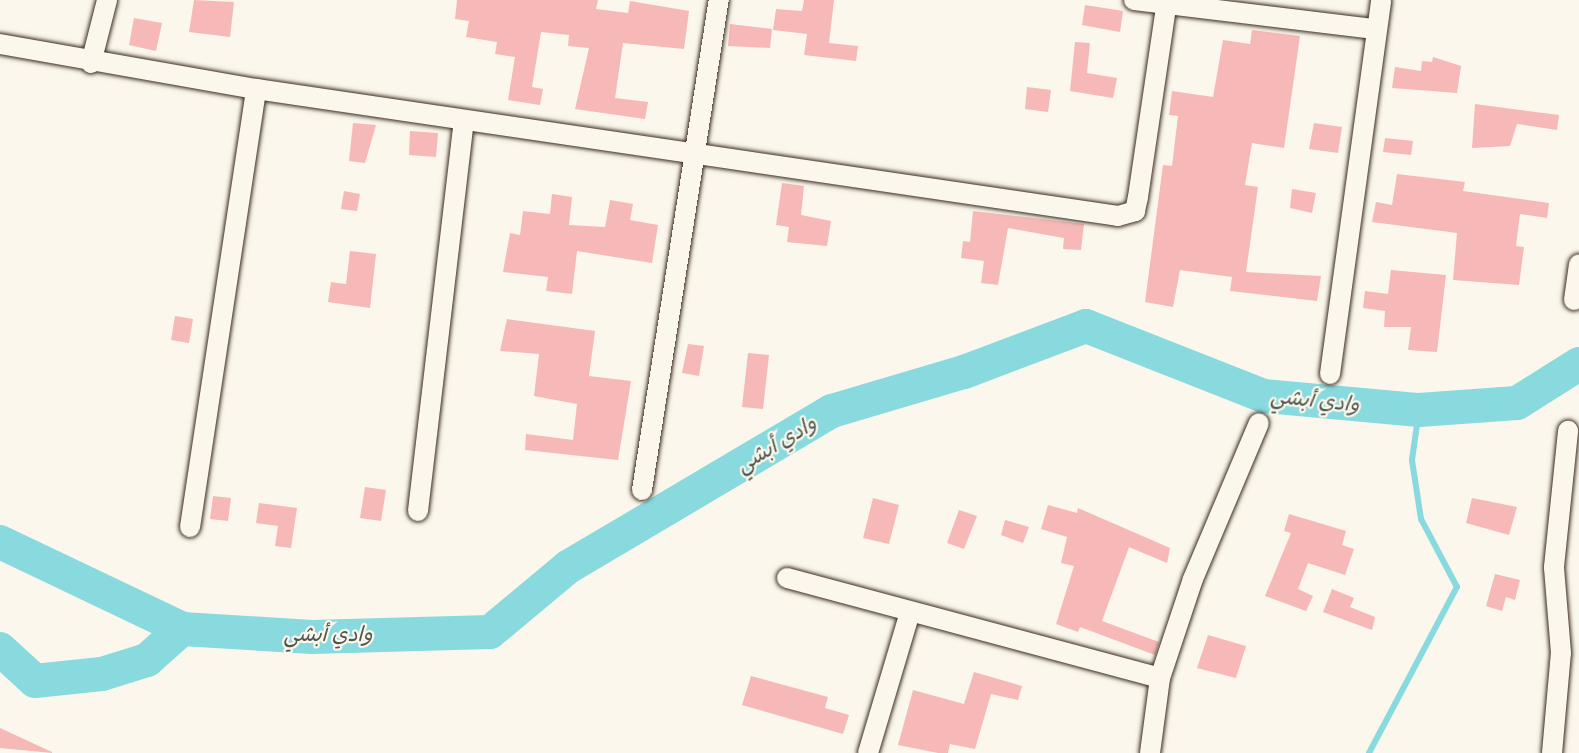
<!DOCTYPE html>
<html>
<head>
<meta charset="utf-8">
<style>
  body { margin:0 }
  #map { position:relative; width:1579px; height:753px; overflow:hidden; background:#fbf7ec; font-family:Itim,"Playpen Sans Arabic",sans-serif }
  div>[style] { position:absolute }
  .stream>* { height:6px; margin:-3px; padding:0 3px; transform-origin:3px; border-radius:3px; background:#88dade }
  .river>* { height:34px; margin:-17px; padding:0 17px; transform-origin:17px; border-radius:17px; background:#88dade }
  .building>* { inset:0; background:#f6b9b7 }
  .roads { filter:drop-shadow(0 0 2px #3b2a1e) drop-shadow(0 0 2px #3b2a1e) }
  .street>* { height:20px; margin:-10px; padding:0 10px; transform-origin:10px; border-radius:10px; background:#fbf7ec }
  span { translate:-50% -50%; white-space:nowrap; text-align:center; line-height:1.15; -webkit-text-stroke:4.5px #fbf7ec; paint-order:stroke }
  .water-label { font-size:21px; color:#4e564e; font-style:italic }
</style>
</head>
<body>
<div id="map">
  <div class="stream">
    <div style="left:1369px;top:753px;width:188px;rotate:-62.1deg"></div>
    <div style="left:1457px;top:587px;width:77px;rotate:-117.9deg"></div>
    <div style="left:1421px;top:519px;width:60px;rotate:-98.7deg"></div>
    <div style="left:1412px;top:460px;width:50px;rotate:-82deg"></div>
  </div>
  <div class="river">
    <div style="left:0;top:542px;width:202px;rotate:25.5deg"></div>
    <div style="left:182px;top:629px;width:130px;rotate:3.5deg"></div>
    <div style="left:312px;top:637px;width:178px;rotate:-1.6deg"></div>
    <div style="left:490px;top:632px;width:102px;rotate:-39.8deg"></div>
    <div style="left:568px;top:567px;width:307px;rotate:-30.6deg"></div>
    <div style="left:832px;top:411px;width:138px;rotate:-16.5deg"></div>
    <div style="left:964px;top:372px;width:130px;rotate:-20.7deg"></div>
    <div style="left:1086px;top:326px;width:191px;rotate:21.5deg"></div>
    <div style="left:1264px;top:396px;width:156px;rotate:5.2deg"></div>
    <div style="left:1419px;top:410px;width:98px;rotate:-4.1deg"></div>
    <div style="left:1517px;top:403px;width:73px;rotate:-32.2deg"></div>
    <div style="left:0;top:649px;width:47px;rotate:42.4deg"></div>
    <div style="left:35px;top:681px;width:67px;rotate:-6deg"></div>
    <div style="left:102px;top:674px;width:47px;rotate:-17.3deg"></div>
    <div style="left:147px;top:660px;width:47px;rotate:-41.5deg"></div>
  </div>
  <div class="building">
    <div style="clip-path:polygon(194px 0,234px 2px,230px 37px,189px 32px)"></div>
    <div style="clip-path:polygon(457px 0,598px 0,596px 9px,628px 13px,630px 1px,689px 11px,684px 49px,623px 43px,615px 98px,648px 102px,645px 119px,575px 109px,589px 48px,568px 46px,569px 35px,541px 32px,532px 87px,543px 89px,540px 105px,508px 100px,515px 57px,495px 54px,497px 42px,466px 37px,469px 21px,455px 19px)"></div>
    <div style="clip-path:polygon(804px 0,834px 0,829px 43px,858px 46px,856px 61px,804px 55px,807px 34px,773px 30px,776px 9px,802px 11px)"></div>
    <div style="clip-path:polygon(1085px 5px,1123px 11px,1120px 32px,1082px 25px)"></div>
    <div style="clip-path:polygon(134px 18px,162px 23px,156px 51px,129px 45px)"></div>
    <div style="clip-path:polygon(730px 24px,772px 29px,770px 48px,728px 46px)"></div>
    <div style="clip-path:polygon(1252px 30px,1300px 36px,1284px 148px,1252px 143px,1245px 185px,1258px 187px,1246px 272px,1321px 276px,1317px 301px,1230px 291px,1232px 277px,1180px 270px,1173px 307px,1145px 302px,1163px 165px,1172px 166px,1178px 116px,1169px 115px,1172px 91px,1213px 97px,1223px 40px,1250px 44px)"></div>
    <div style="clip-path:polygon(1075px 42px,1090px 43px,1087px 73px,1117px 78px,1113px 98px,1070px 91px)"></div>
    <div style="clip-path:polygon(1433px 57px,1461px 66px,1457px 93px,1392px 88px,1395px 67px,1421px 71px,1422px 61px,1432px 62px)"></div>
    <div style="clip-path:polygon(1027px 87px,1051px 90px,1048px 112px,1025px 109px)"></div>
    <div style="clip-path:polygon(1475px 104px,1559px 115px,1557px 130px,1517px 124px,1510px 146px,1472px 148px)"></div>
    <div style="clip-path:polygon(353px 123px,376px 125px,365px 163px,349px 161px)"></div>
    <div style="clip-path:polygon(1314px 123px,1342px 127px,1338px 153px,1309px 149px)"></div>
    <div style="clip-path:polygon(410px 131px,438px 133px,436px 157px,409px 155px)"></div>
    <div style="clip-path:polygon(1385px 138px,1413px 141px,1411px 155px,1383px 152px)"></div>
    <div style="clip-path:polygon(1397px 174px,1465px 182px,1463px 191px,1549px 203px,1547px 218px,1520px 214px,1516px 246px,1524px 247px,1519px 285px,1453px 280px,1457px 233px,1372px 222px,1376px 202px,1392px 205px)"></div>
    <div style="clip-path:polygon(782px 183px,804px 186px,801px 215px,831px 221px,827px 246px,787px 242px,789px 227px,776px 225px)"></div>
    <div style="clip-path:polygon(1292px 189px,1316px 193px,1312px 213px,1290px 208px)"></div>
    <div style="clip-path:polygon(344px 191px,360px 194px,357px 211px,341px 209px)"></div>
    <div style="clip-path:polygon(552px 194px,572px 197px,569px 225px,605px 227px,610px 200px,633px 204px,630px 220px,658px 225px,652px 263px,577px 251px,572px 294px,546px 291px,548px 277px,503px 272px,510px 233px,520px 235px,523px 211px,550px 214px)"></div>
    <div style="clip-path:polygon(973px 211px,1084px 224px,1081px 250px,1063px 249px,1064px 238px,1008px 228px,998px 285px,981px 283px,984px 261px,961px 258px,963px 241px,970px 242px)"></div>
    <div style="clip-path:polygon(350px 251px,376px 254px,370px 308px,328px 302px,331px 282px,346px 284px)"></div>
    <div style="clip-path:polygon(1391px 270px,1446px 275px,1437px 352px,1408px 350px,1411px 327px,1384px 327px,1385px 311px,1363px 308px,1365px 291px,1388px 294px)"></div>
    <div style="clip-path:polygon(175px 316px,193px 319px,189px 343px,171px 340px)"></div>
    <div style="clip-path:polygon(507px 319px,595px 331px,589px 376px,631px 381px,618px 460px,525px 450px,526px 434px,573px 440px,577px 404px,534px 396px,539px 354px,500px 351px)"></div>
    <div style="clip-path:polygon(688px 344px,704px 346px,699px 376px,682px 373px)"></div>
    <div style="clip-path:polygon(748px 353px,769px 355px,763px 409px,742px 407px)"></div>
    <div style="clip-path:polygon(365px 487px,386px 490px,381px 521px,360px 518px)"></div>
    <div style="clip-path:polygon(213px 496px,231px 498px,228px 521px,210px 519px)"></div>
    <div style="clip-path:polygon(873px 498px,899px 505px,889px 544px,863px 538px)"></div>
    <div style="clip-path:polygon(1472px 498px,1517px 507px,1509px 535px,1466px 523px)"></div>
    <div style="clip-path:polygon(259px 503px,297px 508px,291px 548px,275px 546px,278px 526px,256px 523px)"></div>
    <div style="clip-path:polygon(1048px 505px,1077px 513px,1078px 508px,1170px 548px,1167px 563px,1129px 547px,1102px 621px,1159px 642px,1155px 655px,1080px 627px,1078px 632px,1056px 624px,1074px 566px,1061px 563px,1067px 537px,1041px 529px)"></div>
    <div style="clip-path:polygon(959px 510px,977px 516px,964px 549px,947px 543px)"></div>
    <div style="clip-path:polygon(1289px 514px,1346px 531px,1342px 545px,1354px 549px,1345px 575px,1308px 563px,1298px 589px,1313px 596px,1306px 611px,1265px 596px,1291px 533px,1284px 531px)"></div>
    <div style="clip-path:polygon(1005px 520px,1029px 527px,1023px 543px,1001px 535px)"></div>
    <div style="clip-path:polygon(1495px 574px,1520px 580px,1515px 600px,1506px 597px,1502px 611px,1486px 606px)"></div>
    <div style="clip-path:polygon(1332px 589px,1354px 598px,1350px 607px,1375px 617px,1372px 630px,1323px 612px)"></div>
    <div style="clip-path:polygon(1208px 635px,1246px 646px,1236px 678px,1197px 668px)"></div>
    <div style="clip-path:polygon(974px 672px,1022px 686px,1018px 700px,991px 694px,975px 749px,950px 744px,948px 753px,938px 753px,898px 745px,913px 690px,964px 704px)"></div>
    <div style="clip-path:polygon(751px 676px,828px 697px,825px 708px,849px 715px,843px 734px,742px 705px)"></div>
    <div style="clip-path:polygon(0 728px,52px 752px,52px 753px,0 748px)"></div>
  </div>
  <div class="roads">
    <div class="street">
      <div style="left:1134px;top:0;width:243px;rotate:6.9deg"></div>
      <div style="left:0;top:44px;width:260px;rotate:10deg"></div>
      <div style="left:91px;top:63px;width:65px;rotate:-75.7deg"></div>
      <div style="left:1574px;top:300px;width:36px;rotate:-82deg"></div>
      <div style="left:1330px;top:374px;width:377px;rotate:-82.2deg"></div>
      <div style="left:642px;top:490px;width:496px;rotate:-81.1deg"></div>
      <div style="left:418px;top:511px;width:392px;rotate:-83.3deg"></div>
      <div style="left:190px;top:527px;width:443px;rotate:-81.4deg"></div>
      <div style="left:256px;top:89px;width:871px;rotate:8.38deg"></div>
      <div style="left:1118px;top:216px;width:18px;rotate:-16deg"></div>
      <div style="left:1135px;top:211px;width:14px;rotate:-78deg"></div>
      <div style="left:1138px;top:197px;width:199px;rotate:-81.6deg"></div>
      <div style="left:787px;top:578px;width:386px;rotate:15deg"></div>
      <div style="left:868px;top:753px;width:147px;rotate:-73.4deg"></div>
      <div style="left:1150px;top:753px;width:76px;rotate:-82.4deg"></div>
      <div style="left:1160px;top:678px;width:104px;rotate:-71.6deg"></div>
      <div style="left:1193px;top:579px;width:169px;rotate:-67.1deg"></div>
      <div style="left:1552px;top:753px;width:100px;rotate:-84.9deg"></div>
      <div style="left:1561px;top:653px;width:86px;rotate:-94.7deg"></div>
      <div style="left:1554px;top:567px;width:137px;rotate:-84.1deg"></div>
    </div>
  </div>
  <div class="water-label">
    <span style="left:1315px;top:400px;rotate:6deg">وادي أبشي</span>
    <span style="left:776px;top:444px;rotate:-31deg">وادي أبشي</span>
    <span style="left:328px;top:634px">وادي أبشي</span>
  </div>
</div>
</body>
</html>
